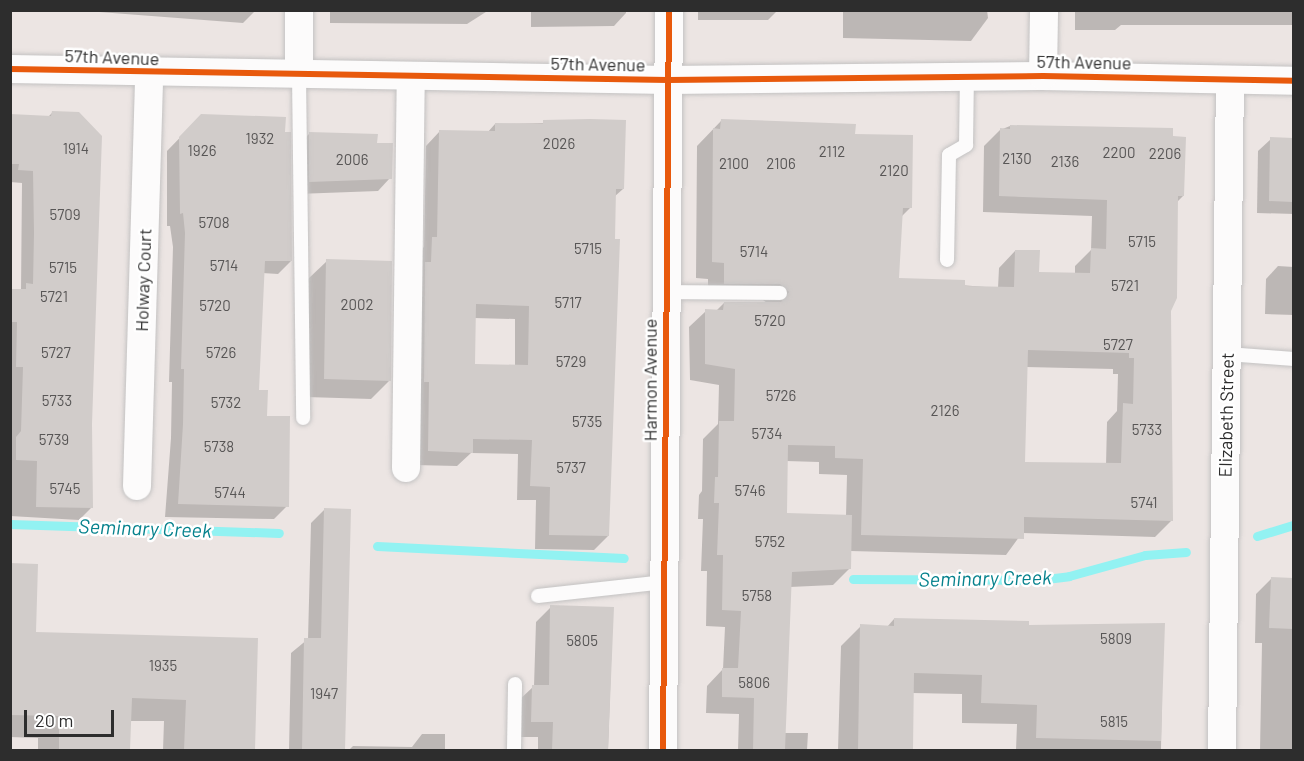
<!DOCTYPE html>
<html>
<head>
<meta charset="utf-8">
<style>
  body { margin:0 }
  #map { position:relative; width:1304px; height:761px; overflow:hidden; background:#ece5e3; font-family:Barlow,sans-serif }
  div>[style] { position:absolute }
  .shadow>* { inset:0; background:#0003 }
  .stream>* { height:9px; margin:-4.5px; padding:0 4.5px; transform-origin:4.5px; border-radius:4.5px; background:#92f2f2 }
  .building>* { inset:0; background:#d1ccca }
  .roads { filter:drop-shadow(0 0 2px #c3c2c2) drop-shadow(0 0 2px #c3c2c2) }
  .service>* { height:14px; margin:-7px; padding:0 7px; transform-origin:7px; border-radius:7px; background:#fcfbfb }
  .minor>* { height:28px; margin:-14px; padding:0 14px; transform-origin:14px; border-radius:14px; background:#fcfbfb }
  .cycleway>* { height:6px; margin:-3px; padding:0 3px; transform-origin:3px; border-radius:3px; background:#e8590c }
  span { translate:-50% -50%; white-space:nowrap; text-align:center; line-height:1.15; -webkit-text-stroke:5px #fff; paint-order:stroke }
  .number-label { font-size:15px; color:#585656 }
  .number-label span { -webkit-text-stroke-width:0 }
  .street-label { font-size:18px; color:#2d2d2d }
  .water-label { font-size:20px; color:#06828d; font-style:italic }
  .frame { position:absolute; inset:0; border:12px solid #2d2d2d; pointer-events:none }
  .scale { position:absolute; left:24px; top:710px; width:90px; height:27px; box-sizing:border-box; border:3px solid #2d2d2d; border-top:0; padding-left:8px; font-size:18px; line-height:21px; white-space:nowrap; color:#2d2d2d; -webkit-text-stroke:4px #fff; paint-order:stroke }
</style>
</head>
<body>
<div id="map">
  <div class="shadow">
    <div style="clip-path:polygon(73px 10px,256px 10px,243px 23px)"></div>
    <div style="clip-path:polygon(330px 10px,489px 10px,467px 24px,330px 23px)"></div>
    <div style="clip-path:polygon(531px 10px,626px 10px,626px 13px,614px 26px,531px 27px)"></div>
    <div style="clip-path:polygon(698px 10px,788px 10px,776px 12px,768px 20px,698px 20px)"></div>
    <div style="clip-path:polygon(843px 10px,987px 10px,988px 18px,971px 41px,843px 38px)"></div>
    <div style="clip-path:polygon(1075px 10px,1294px 10px,1294px 25px,1121px 25px,1115px 30px,1075px 30px)"></div>
    <div style="clip-path:polygon(52px 113px,90px 424px,91px 508px,79px 520px,10px 516px,10px 291px,21px 291px,22px 183px,10px 182px,10px 116px,48px 117px)"></div>
    <div style="clip-path:polygon(201px 116px,291px 261px,278px 274px,262px 273px,257px 392px,287px 506px,274px 519px,165px 517px,171px 438px,172px 382px,169px 382px,173px 247px,170px 226px,167px 226px,167px 151px)"></div>
    <div style="clip-path:polygon(evenodd,721px 121px,854px 135px,910px 208px,901px 217px,897px 280px,998px 288px,999px 268px,1015px 251px,1038px 273px,1075px 274px,1075px 266px,1091px 250px,1092px 216px,983px 212px,984px 146px,1000px 130px,1010px 126px,1183px 196px,1177px 202px,1170px 310px,1171px 521px,1155px 537px,1022px 533px,1006px 555px,850px 551px,849px 569px,833px 585px,790px 587px,784px 733px,808px 733px,807px 750px,738px 750px,739px 714px,706px 713px,707px 686px,723px 669px,725px 627px,706px 626px,707px 571px,701px 571px,703px 519px,698px 519px,699px 495px,702px 491px,703px 439px,718px 424px,719px 385px,690px 380px,689px 327px,706px 311px,716px 311px,724px 303px,767px 303px,763px 300px,708px 299px,708px 279px,696px 278px,697px 146px,721px 121px,1026px 367px,1113px 369px,1113px 374px,1118px 374px,1117px 411px,1107px 422px,1106px 465px,1024px 463px,1026px 367px,721px 121px,786px 461px,819px 462px,819px 474px,847px 475px,846px 516px,786px 514px,786px 461px)"></div>
    <div style="clip-path:polygon(evenodd,624px 122px,623px 189px,614px 197px,608px 536px,594px 550px,535px 549px,536px 500px,517px 500px,518px 454px,471px 453px,457px 466px,414px 465px,418px 253px,424px 247px,426px 146px,440px 131px,487px 133px,495px 124px,624px 122px,474px 318px,515px 319px,515px 366px,473px 365px,474px 318px)"></div>
    <div style="clip-path:polygon(309px 134px,376px 145px,390px 178px,378px 191px,297px 194px,297px 146px)"></div>
    <div style="clip-path:polygon(1271px 139px,1294px 139px,1294px 214px,1257px 213px,1258px 151px)"></div>
    <div style="clip-path:polygon(327px 261px,389px 381px,371px 399px,306px 397px,308px 279px)"></div>
    <div style="clip-path:polygon(1278px 266px,1294px 267px,1294px 315px,1265px 314px,1266px 279px)"></div>
    <div style="clip-path:polygon(325px 509px,350px 510px,343px 750px,289px 750px,291px 653px,308px 639px,311px 523px)"></div>
    <div style="clip-path:polygon(10px 564px,35px 634px,256px 639px,254px 750px,163px 750px,164px 721px,130px 721px,129px 750px,38px 750px,38px 738px,10px 737px)"></div>
    <div style="clip-path:polygon(1271px 579px,1294px 579px,1294px 750px,1260px 750px,1262px 643px,1255px 643px,1256px 594px)"></div>
    <div style="clip-path:polygon(551px 607px,613px 608px,608px 750px,538px 750px,538px 737px,516px 737px,517px 702px,534px 686px,536px 622px)"></div>
    <div style="clip-path:polygon(894px 619px,1027px 626px,1163px 625px,1161px 750px,1016px 750px,1017px 724px,962px 723px,962px 694px,912px 693px,911px 750px,838px 750px,841px 646px,861px 626px,887px 627px)"></div>
    <div style="clip-path:polygon(422px 734px,445px 734px,445px 750px,349px 750px,353px 746px,412px 747px)"></div>
  </div>
  <div class="stream">
    <div style="left:10px;top:524px;width:269px;rotate:1.9deg"></div>
    <div style="left:1257px;top:536px;width:39px;rotate:-17deg"></div>
    <div style="left:377px;top:546px;width:247px;rotate:2.8deg"></div>
    <div style="left:853px;top:579px;width:185px;rotate:0.3deg"></div>
    <div style="left:1038px;top:580px;width:31px;rotate:-7deg"></div>
    <div style="left:1069px;top:576px;width:79px;rotate:-15.4deg"></div>
    <div style="left:1145px;top:555px;width:41px;rotate:-4.2deg"></div>
  </div>
  <div class="building">
    <div style="clip-path:polygon(52px 111px,79px 112px,102px 136px,92px 424px,93px 508px,36px 507px,37px 461px,16px 460px,16px 437px,21px 431px,23px 367px,16px 367px,17px 322px,10px 322px,10px 289px,26px 289px,26px 283px,33px 284px,34px 233px,33px 171px,18px 170px,19px 164px,10px 164px,10px 114px,51px 116px)"></div>
    <div style="clip-path:polygon(201px 114px,286px 117px,285px 132px,291px 132px,292px 261px,265px 261px,259px 390px,268px 390px,267px 416px,290px 416px,289px 507px,178px 504px,183px 424px,184px 369px,181px 369px,185px 233px,183px 213px,180px 214px,179px 137px)"></div>
    <div style="clip-path:polygon(evenodd,590px 119px,626px 120px,624px 189px,616px 189px,615px 239px,620px 239px,609px 536px,549px 535px,550px 487px,530px 486px,532px 440px,473px 439px,473px 453px,428px 451px,429px 382px,424px 382px,425px 262px,431px 262px,432px 237px,437px 237px,439px 130px,495px 131px,495px 123px,543px 124px,543px 120px,590px 119px,476px 304px,529px 306px,528px 365px,475px 364px,476px 304px)"></div>
    <div style="clip-path:polygon(evenodd,721px 119px,856px 124px,855px 134px,913px 135px,912px 208px,903px 208px,899px 278px,965px 280px,965px 286px,1014px 287px,1015px 250px,1040px 250px,1039px 272px,1090px 273px,1091px 248px,1106px 249px,1107px 200px,999px 196px,1000px 128px,1010px 129px,1010px 125px,1173px 128px,1173px 136px,1186px 137px,1184px 196px,1178px 196px,1177px 298px,1171px 311px,1173px 521px,1024px 517px,1024px 539px,861px 535px,863px 459px,835px 458px,835px 446px,788px 445px,787px 513px,852px 515px,851px 569px,792px 572px,785px 750px,753px 750px,754px 698px,722px 697px,722px 668px,738px 668px,741px 611px,722px 610px,723px 555px,717px 555px,719px 503px,714px 503px,715px 477px,718px 477px,719px 421px,734px 421px,735px 369px,705px 364px,705px 309px,723px 310px,724px 302px,781px 302px,789px 292px,780px 284px,724px 284px,724px 263px,712px 262px,713px 128px,720px 129px,721px 119px,1028px 350px,1129px 353px,1129px 358px,1134px 358px,1133px 404px,1123px 403px,1121px 463px,1025px 462px,1028px 350px)"></div>
    <div style="clip-path:polygon(309px 132px,378px 134px,377px 143px,393px 143px,392px 179px,309px 182px)"></div>
    <div style="clip-path:polygon(1270px 137px,1293px 138px,1293px 202px,1269px 201px)"></div>
    <div style="clip-path:polygon(326px 259px,392px 261px,391px 381px,324px 379px)"></div>
    <div style="clip-path:polygon(324px 508px,351px 509px,345px 750px,302px 750px,304px 638px,321px 638px)"></div>
    <div style="clip-path:polygon(10px 563px,38px 564px,36px 632px,258px 638px,255px 750px,184px 750px,186px 700px,132px 698px,130px 750px,59px 750px,59px 716px,10px 715px)"></div>
    <div style="clip-path:polygon(1271px 577px,1293px 578px,1293px 629px,1269px 628px)"></div>
    <div style="clip-path:polygon(550px 605px,614px 607px,608px 750px,552px 750px,553px 722px,531px 722px,532px 685px,549px 685px)"></div>
    <div style="clip-path:polygon(894px 618px,1029px 621px,1029px 625px,1165px 623px,1161px 741px,1036px 738px,1037px 705px,981px 703px,982px 675px,914px 673px,913px 750px,858px 750px,860px 624px,894px 626px)"></div>
  </div>
  <div class="roads">
    <div class="service">
      <div style="left:299px;top:75px;width:343px;rotate:89.3deg"></div>
      <div style="left:947px;top:260px;width:105px;rotate:-88.9deg"></div>
      <div style="left:949px;top:155px;width:20px;rotate:-30deg"></div>
      <div style="left:966px;top:145px;width:68px;rotate:-89.2deg"></div>
      <div style="left:666px;top:292px;width:114px;rotate:0.5deg"></div>
      <div style="left:1227px;top:354px;width:67px;rotate:4.3deg"></div>
      <div style="left:538px;top:596px;width:127px;rotate:-6.3deg"></div>
      <div style="left:514px;top:750px;width:66px;rotate:-89.1deg"></div>
    </div>
    <div class="minor">
      <div style="left:10px;top:69px;width:658px;rotate:0.96deg"></div>
      <div style="left:668px;top:80px;width:375px;rotate:-0.6deg"></div>
      <div style="left:1043px;top:76px;width:251px;rotate:1.1deg"></div>
      <div style="left:299px;top:75px;width:65px;rotate:-90deg"></div>
      <div style="left:1043px;top:76px;width:66px;rotate:-89.1deg"></div>
      <div style="left:406px;top:468px;width:391px;rotate:-89.3deg"></div>
      <div style="left:137px;top:486px;width:413px;rotate:-88.3deg"></div>
      <div style="left:663px;top:750px;width:740px;rotate:-89.54deg"></div>
      <div style="left:1222px;top:750px;width:670px;rotate:-89.32deg"></div>
    </div>
  </div>
  <div class="cycleway">
    <div style="left:10px;top:69px;width:658px;rotate:0.96deg"></div>
    <div style="left:668px;top:80px;width:375px;rotate:-0.6deg"></div>
    <div style="left:1043px;top:76px;width:251px;rotate:1.1deg"></div>
    <div style="left:663px;top:750px;width:740px;rotate:-89.54deg"></div>
  </div>
  <div class="number-label">
    <span style="left:260px;top:139px">1932</span>
    <span style="left:559px;top:144px">2026</span>
    <span style="left:76px;top:149px">1914</span>
    <span style="left:202px;top:151px">1926</span>
    <span style="left:832px;top:152px">2112</span>
    <span style="left:1119px;top:153px">2200</span>
    <span style="left:1165px;top:154px">2206</span>
    <span style="left:1017px;top:159px">2130</span>
    <span style="left:352px;top:160px">2006</span>
    <span style="left:1065px;top:162px">2136</span>
    <span style="left:734px;top:164px">2100</span>
    <span style="left:781px;top:164px">2106</span>
    <span style="left:894px;top:171px">2120</span>
    <span style="left:65px;top:215px">5709</span>
    <span style="left:214px;top:223px">5708</span>
    <span style="left:1142px;top:242px">5715</span>
    <span style="left:588px;top:249px">5715</span>
    <span style="left:754px;top:252px">5714</span>
    <span style="left:224px;top:266px">5714</span>
    <span style="left:63px;top:268px">5715</span>
    <span style="left:1125px;top:286px">5721</span>
    <span style="left:54px;top:297px">5721</span>
    <span style="left:568px;top:303px">5717</span>
    <span style="left:357px;top:305px">2002</span>
    <span style="left:215px;top:306px">5720</span>
    <span style="left:770px;top:321px">5720</span>
    <span style="left:1118px;top:345px">5727</span>
    <span style="left:56px;top:353px">5727</span>
    <span style="left:221px;top:353px">5726</span>
    <span style="left:571px;top:362px">5729</span>
    <span style="left:781px;top:396px">5726</span>
    <span style="left:57px;top:401px">5733</span>
    <span style="left:226px;top:403px">5732</span>
    <span style="left:945px;top:411px">2126</span>
    <span style="left:587px;top:422px">5735</span>
    <span style="left:1147px;top:430px">5733</span>
    <span style="left:767px;top:434px">5734</span>
    <span style="left:54px;top:440px">5739</span>
    <span style="left:219px;top:447px">5738</span>
    <span style="left:571px;top:468px">5737</span>
    <span style="left:65px;top:489px">5745</span>
    <span style="left:750px;top:491px">5746</span>
    <span style="left:230px;top:493px">5744</span>
    <span style="left:1144px;top:503px">5741</span>
    <span style="left:770px;top:542px">5752</span>
    <span style="left:757px;top:596px">5758</span>
    <span style="left:1116px;top:639px">5809</span>
    <span style="left:582px;top:641px">5805</span>
    <span style="left:163px;top:666px">1935</span>
    <span style="left:754px;top:683px">5806</span>
    <span style="left:324px;top:694px">1947</span>
    <span style="left:1114px;top:722px">5815</span>
  </div>
  <div class="street-label">
    <span style="left:112px;top:57px;rotate:2deg">57th Avenue</span>
    <span style="left:1084px;top:62px;rotate:1deg">57th Avenue</span>
    <span style="left:598px;top:64px;rotate:1deg">57th Avenue</span>
    <span style="left:143px;top:280px;rotate:-88deg">Holway Court</span>
    <span style="left:650px;top:380px;rotate:-90deg">Harmon Avenue</span>
    <span style="left:1226px;top:415px;rotate:-89deg">Elizabeth Street</span>
  </div>
  <div class="water-label">
    <span style="left:145px;top:528px;rotate:2deg">Seminary Creek</span>
    <span style="left:985px;top:578px;rotate:-1deg">Seminary Creek</span>
  </div>
  <div class="frame"></div>
  <div class="scale">20 m</div>
</div>
</body>
</html>
